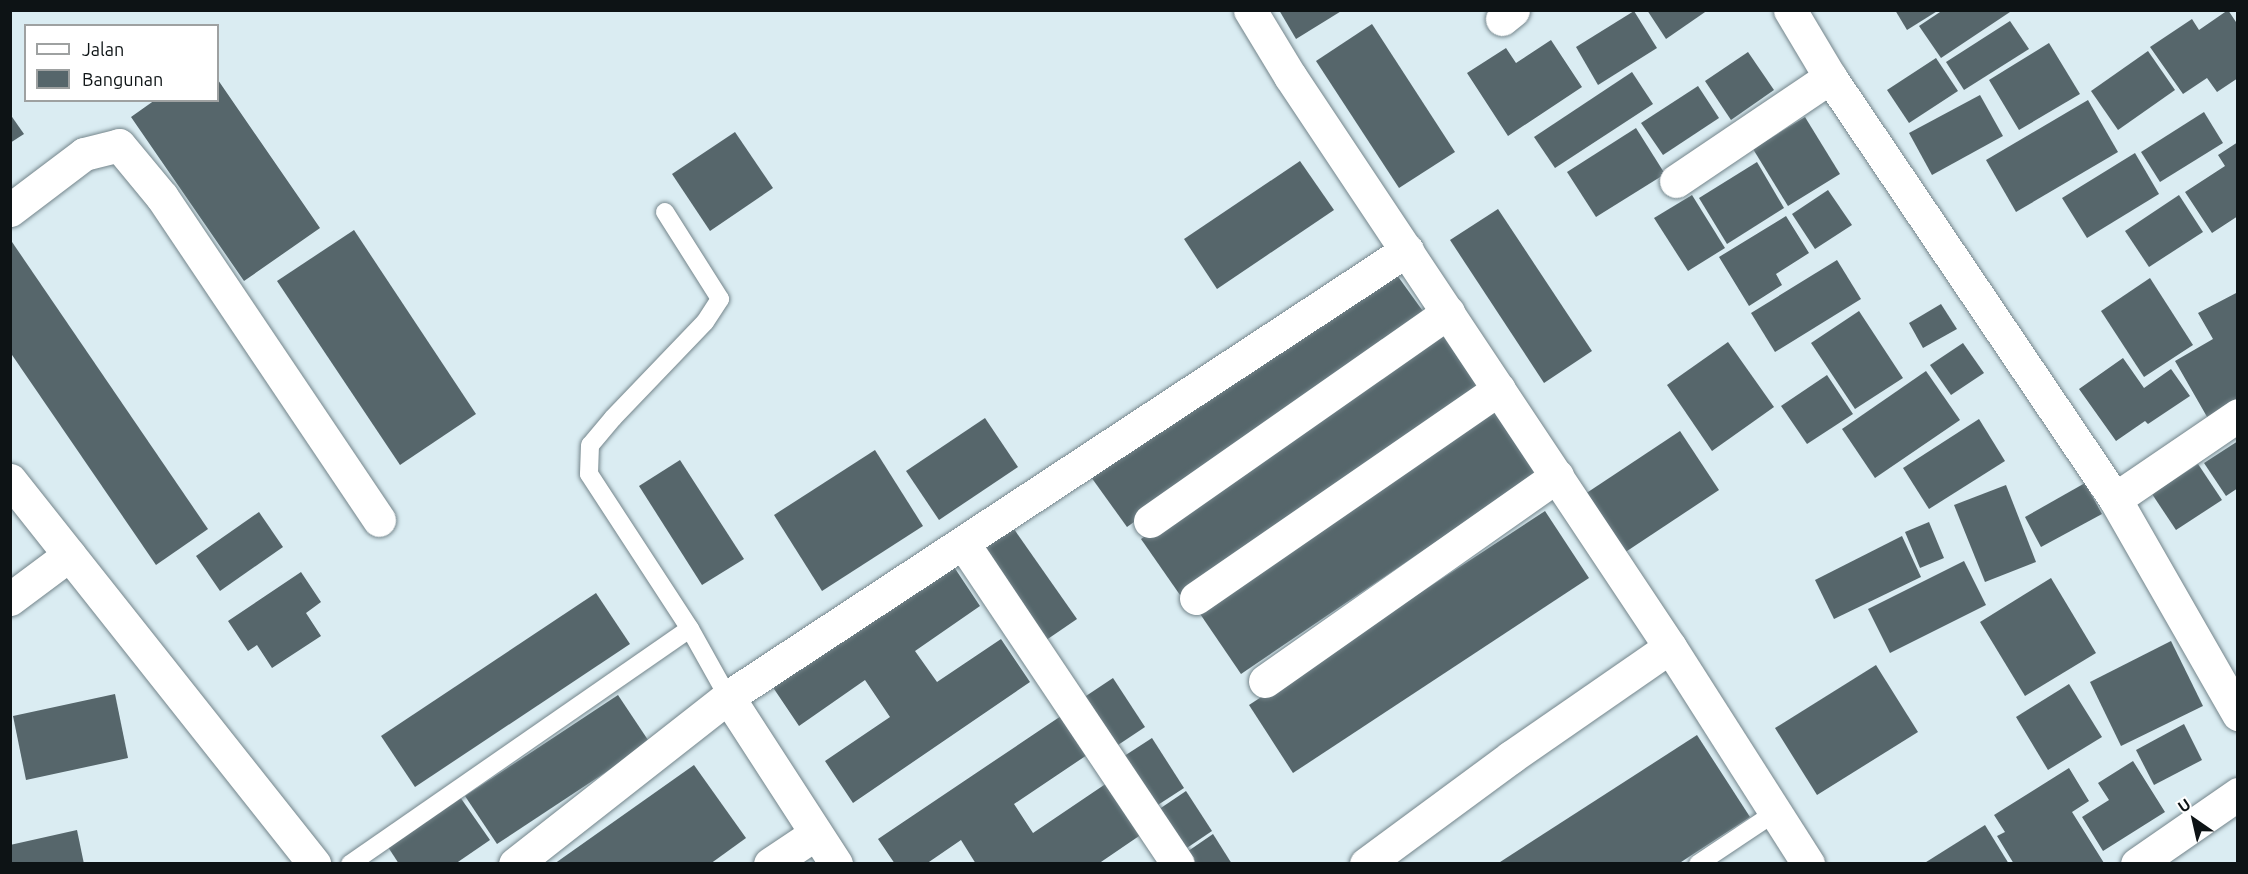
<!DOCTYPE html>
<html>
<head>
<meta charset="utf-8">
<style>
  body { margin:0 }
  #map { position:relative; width:2248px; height:874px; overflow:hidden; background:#daecf2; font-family:Ubuntu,sans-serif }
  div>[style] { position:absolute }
  .building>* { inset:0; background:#56666b }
  .roads { filter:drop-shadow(0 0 2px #74858b) drop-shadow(0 0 2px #74858b) }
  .service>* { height:18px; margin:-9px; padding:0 9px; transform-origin:9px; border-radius:9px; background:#fff }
  .minor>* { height:33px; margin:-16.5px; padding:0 16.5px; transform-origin:16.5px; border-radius:16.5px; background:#fff }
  span { translate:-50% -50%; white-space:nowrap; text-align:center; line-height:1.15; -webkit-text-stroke:5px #fff; paint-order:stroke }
  .frame { position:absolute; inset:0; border:12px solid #0d1315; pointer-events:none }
  .legend { position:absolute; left:24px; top:24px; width:195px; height:78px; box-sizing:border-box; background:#fff; border:2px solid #9ea1a1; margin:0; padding:8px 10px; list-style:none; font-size:18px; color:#0d1315 }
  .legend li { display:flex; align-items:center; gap:12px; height:30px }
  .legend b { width:30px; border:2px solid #9ea1a1 }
  .north { position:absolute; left:2164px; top:790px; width:60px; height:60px; -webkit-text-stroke:4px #fff; paint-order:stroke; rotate:326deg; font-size:16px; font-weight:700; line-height:24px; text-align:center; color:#0d1315 }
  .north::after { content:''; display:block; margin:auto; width:21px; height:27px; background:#0d1315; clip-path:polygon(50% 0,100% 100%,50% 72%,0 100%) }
</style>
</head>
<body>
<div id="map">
  <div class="building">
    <div style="clip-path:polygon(1279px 10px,1343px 10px,1296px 39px)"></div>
    <div style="clip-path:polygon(1647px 10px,1708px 10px,1666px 39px)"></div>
    <div style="clip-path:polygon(1895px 10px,1939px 10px,1907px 30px)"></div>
    <div style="clip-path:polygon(1943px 10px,2013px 10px,1941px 58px,1919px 26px)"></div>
    <div style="clip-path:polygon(2228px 10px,2238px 25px,2238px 78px,2217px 92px,2207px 78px,2183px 94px,2150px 47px,2192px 19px,2199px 30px)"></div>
    <div style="clip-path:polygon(1634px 11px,1657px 48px,1598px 85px,1576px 47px)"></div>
    <div style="clip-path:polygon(2010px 21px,2029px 49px,1964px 90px,1946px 62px)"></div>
    <div style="clip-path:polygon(1372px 24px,1455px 152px,1399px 188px,1316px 61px)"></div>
    <div style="clip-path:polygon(1551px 40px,1582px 87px,1508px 136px,1467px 73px,1506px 48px,1516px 63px)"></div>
    <div style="clip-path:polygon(2049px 43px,2080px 94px,2019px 130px,1989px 80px)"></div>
    <div style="clip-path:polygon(2148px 51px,2175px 90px,2118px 130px,2091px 91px)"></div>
    <div style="clip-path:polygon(1748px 52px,1774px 90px,1731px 120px,1705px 81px)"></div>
    <div style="clip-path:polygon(1936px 58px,1958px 91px,1909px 123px,1887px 90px)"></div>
    <div style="clip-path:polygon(1632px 72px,1653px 104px,1555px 168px,1534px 137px)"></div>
    <div style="clip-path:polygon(218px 80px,320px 228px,244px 281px,131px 117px,155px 100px,218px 100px)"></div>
    <div style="clip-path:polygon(1698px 86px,1719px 118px,1663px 155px,1641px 123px)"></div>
    <div style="clip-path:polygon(1980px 95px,2003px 136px,1932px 175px,1909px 133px)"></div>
    <div style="clip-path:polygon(2088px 100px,2118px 152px,2016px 212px,1986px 160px)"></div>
    <div style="clip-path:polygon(2204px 112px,2223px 143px,2160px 182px,2141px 152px)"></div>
    <div style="clip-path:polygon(10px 114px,24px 134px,10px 143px)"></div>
    <div style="clip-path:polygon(1805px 117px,1840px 174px,1788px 206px,1753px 149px)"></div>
    <div style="clip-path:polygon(1636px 128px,1665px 174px,1596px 217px,1567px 172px)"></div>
    <div style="clip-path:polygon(735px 132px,773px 188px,710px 231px,672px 174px)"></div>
    <div style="clip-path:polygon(2238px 142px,2238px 216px,2212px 233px,2185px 192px,2225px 166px,2218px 155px)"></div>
    <div style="clip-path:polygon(2135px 153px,2159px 194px,2087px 238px,2062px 198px)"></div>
    <div style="clip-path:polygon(1300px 161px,1334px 210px,1217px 289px,1184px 239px)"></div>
    <div style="clip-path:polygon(1757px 162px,1784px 208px,1727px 244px,1699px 198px)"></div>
    <div style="clip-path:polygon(1828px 190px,1852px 225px,1815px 249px,1792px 214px)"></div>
    <div style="clip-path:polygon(1692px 195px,1725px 248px,1688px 271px,1654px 218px)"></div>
    <div style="clip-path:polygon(2179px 195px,2203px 232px,2149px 267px,2125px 231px)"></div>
    <div style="clip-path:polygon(1498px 209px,1592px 351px,1544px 383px,1450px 240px)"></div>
    <div style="clip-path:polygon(1786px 216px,1809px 253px,1776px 274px,1782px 285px,1749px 306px,1719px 257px)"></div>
    <div style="clip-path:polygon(354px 230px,476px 414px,400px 465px,277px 281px)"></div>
    <div style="clip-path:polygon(10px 239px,208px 529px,156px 565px,10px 352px)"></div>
    <div style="clip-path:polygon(1837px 260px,1861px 299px,1775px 352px,1751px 313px)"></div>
    <div style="clip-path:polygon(1389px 264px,1425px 314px,1127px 527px,1091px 477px)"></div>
    <div style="clip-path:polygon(2150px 278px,2193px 345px,2144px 377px,2101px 311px)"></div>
    <div style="clip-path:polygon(2238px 292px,2238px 406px,2210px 422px,2175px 361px,2213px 339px,2198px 313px)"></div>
    <div style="clip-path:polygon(1941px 304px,1957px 329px,1923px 348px,1909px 323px)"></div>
    <div style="clip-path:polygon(1859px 311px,1903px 378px,1855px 409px,1811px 343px)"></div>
    <div style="clip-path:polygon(1439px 330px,1478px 387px,1180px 595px,1141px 539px)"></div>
    <div style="clip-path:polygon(1728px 342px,1774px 407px,1712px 451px,1667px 385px)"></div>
    <div style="clip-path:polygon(1963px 343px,1984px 373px,1951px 395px,1930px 365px)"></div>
    <div style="clip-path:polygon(2123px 358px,2144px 388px,2171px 369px,2190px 396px,2148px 424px,2145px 421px,2116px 441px,2079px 389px)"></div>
    <div style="clip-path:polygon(1926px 371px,1960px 420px,1875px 478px,1842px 429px)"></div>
    <div style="clip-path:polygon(1827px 375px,1853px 414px,1807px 444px,1781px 406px)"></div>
    <div style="clip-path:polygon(1493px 404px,1539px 472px,1241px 674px,1194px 605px)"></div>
    <div style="clip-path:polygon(985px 418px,1018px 467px,939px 520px,906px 471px)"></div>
    <div style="clip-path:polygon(1979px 419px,2005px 461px,1929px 509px,1903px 468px)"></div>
    <div style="clip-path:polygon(1680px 431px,1719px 490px,1618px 557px,1579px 498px)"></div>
    <div style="clip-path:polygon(2238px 441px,2238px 488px,2226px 496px,2204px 463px)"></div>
    <div style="clip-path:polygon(875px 450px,923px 526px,822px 591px,774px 515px)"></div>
    <div style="clip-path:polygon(680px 460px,744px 559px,702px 585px,639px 486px)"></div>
    <div style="clip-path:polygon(2198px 464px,2222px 500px,2176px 530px,2152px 494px)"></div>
    <div style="clip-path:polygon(2085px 483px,2102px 514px,2041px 547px,2025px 517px)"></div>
    <div style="clip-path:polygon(2006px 485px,2036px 562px,1985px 582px,1954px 505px)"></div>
    <div style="clip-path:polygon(1545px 511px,1589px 578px,1293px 773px,1249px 705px)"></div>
    <div style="clip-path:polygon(259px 512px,283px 547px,220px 591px,196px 556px)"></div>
    <div style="clip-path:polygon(1009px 522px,1077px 619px,1039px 645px,971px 548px)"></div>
    <div style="clip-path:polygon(1929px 522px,1944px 558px,1920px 568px,1905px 532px)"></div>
    <div style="clip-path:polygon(1902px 536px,1921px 577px,1834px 619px,1815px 580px)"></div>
    <div style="clip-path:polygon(950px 561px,980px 606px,915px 651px,937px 682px,1001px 639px,1030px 682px,853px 803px,825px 761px,890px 717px,865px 680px,799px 726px,770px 683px)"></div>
    <div style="clip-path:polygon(1964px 561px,1986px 605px,1890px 653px,1868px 609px)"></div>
    <div style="clip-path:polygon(301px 572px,321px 602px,306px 613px,321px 636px,272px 668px,257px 645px,248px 651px,228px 621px)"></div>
    <div style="clip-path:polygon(2051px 578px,2096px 653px,2025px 696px,1980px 622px)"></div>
    <div style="clip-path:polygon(596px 593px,630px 644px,415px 787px,381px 736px)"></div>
    <div style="clip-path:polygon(2171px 641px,2203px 706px,2121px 746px,2090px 682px)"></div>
    <div style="clip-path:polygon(1876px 665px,1918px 732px,1817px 795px,1775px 728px)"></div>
    <div style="clip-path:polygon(1113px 678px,1145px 727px,1109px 751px,1077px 702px)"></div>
    <div style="clip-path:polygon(2069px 684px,2102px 737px,2048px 770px,2016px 717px)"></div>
    <div style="clip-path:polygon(115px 694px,128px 758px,26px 780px,13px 716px)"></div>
    <div style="clip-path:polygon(618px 695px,650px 743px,497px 844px,465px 796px)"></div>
    <div style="clip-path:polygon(1061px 716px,1087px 755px,1014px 804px,1033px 833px,1107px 783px,1142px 834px,1098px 864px,976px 864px,961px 840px,926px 864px,895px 864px,878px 839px)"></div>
    <div style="clip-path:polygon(2184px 724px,2202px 760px,2154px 785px,2136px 750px)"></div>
    <div style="clip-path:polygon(1697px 735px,1750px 817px,1678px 864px,1497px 864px)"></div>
    <div style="clip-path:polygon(1152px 738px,1184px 788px,1147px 812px,1115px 762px)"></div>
    <div style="clip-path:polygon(2133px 761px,2165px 812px,2103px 851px,2082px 817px,2109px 800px,2098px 783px)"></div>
    <div style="clip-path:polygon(694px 765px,746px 838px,710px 864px,554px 864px)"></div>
    <div style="clip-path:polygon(2069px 768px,2089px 801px,2072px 812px,2104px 863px,2014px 864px,1997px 836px,2005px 832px,1994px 815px)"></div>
    <div style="clip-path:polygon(1186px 791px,1212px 831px,1175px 856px,1149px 816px)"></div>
    <div style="clip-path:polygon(460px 797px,490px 840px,455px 864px,399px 864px,388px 847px)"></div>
    <div style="clip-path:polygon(1985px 825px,2009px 864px,1923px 864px)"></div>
    <div style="clip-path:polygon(77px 830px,84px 864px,10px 864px,10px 845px)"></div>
    <div style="clip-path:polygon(1213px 834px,1232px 864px,1182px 864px,1178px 858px)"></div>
  </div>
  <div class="roads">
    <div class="service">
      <div style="left:665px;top:212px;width:103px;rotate:57.7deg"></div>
      <div style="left:720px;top:299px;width:27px;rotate:123deg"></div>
      <div style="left:705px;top:322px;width:133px;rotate:133.8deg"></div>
      <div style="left:613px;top:418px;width:35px;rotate:130deg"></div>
      <div style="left:590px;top:445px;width:29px;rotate:92deg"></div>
      <div style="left:589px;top:474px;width:185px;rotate:56.9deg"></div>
      <div style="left:690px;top:629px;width:78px;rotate:60.8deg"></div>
      <div style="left:350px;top:864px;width:413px;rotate:-34.7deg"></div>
      <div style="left:1698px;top:864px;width:94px;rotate:-33.7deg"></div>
    </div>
    <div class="minor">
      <div style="left:1250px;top:10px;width:77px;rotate:58.8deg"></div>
      <div style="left:1290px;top:76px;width:686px;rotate:56.36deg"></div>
      <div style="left:1670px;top:647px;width:257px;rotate:57.5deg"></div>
      <div style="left:1790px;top:10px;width:78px;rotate:59.2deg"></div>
      <div style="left:1830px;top:77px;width:509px;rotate:55.97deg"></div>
      <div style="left:2115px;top:499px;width:248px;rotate:60.2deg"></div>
      <div style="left:1502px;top:19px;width:14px;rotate:-39deg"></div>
      <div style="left:1676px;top:181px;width:186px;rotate:-34deg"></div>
      <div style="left:10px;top:210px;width:93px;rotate:-37.1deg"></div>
      <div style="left:84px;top:154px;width:36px;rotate:-14deg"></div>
      <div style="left:119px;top:145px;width:67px;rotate:50.4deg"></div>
      <div style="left:162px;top:197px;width:389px;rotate:56.1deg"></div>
      <div style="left:10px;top:480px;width:490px;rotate:51.6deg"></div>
      <div style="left:2115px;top:499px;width:149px;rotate:-34.3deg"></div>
      <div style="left:1150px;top:521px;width:364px;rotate:-35deg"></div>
      <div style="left:963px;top:543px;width:386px;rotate:56.2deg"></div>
      <div style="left:1196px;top:598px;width:368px;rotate:-34.6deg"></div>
      <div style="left:10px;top:599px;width:74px;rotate:-36.7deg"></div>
      <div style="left:1265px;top:681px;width:357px;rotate:-35.1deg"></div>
      <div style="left:728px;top:697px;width:199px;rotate:57.1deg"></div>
      <div style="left:515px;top:864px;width:271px;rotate:-38.1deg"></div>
      <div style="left:728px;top:697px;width:813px;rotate:-33.36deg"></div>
      <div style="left:770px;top:864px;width:54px;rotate:-33.7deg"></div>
      <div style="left:1366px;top:864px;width:180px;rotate:-36.4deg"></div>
      <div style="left:1511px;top:757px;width:193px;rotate:-34.7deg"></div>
      <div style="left:2137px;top:864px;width:123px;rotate:-34.7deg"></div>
    </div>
  </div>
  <div class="frame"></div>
  <ul class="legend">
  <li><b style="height:8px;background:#fff"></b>Jalan</li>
  <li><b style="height:16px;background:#56666b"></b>Bangunan</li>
  </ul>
  <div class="north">U</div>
</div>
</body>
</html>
